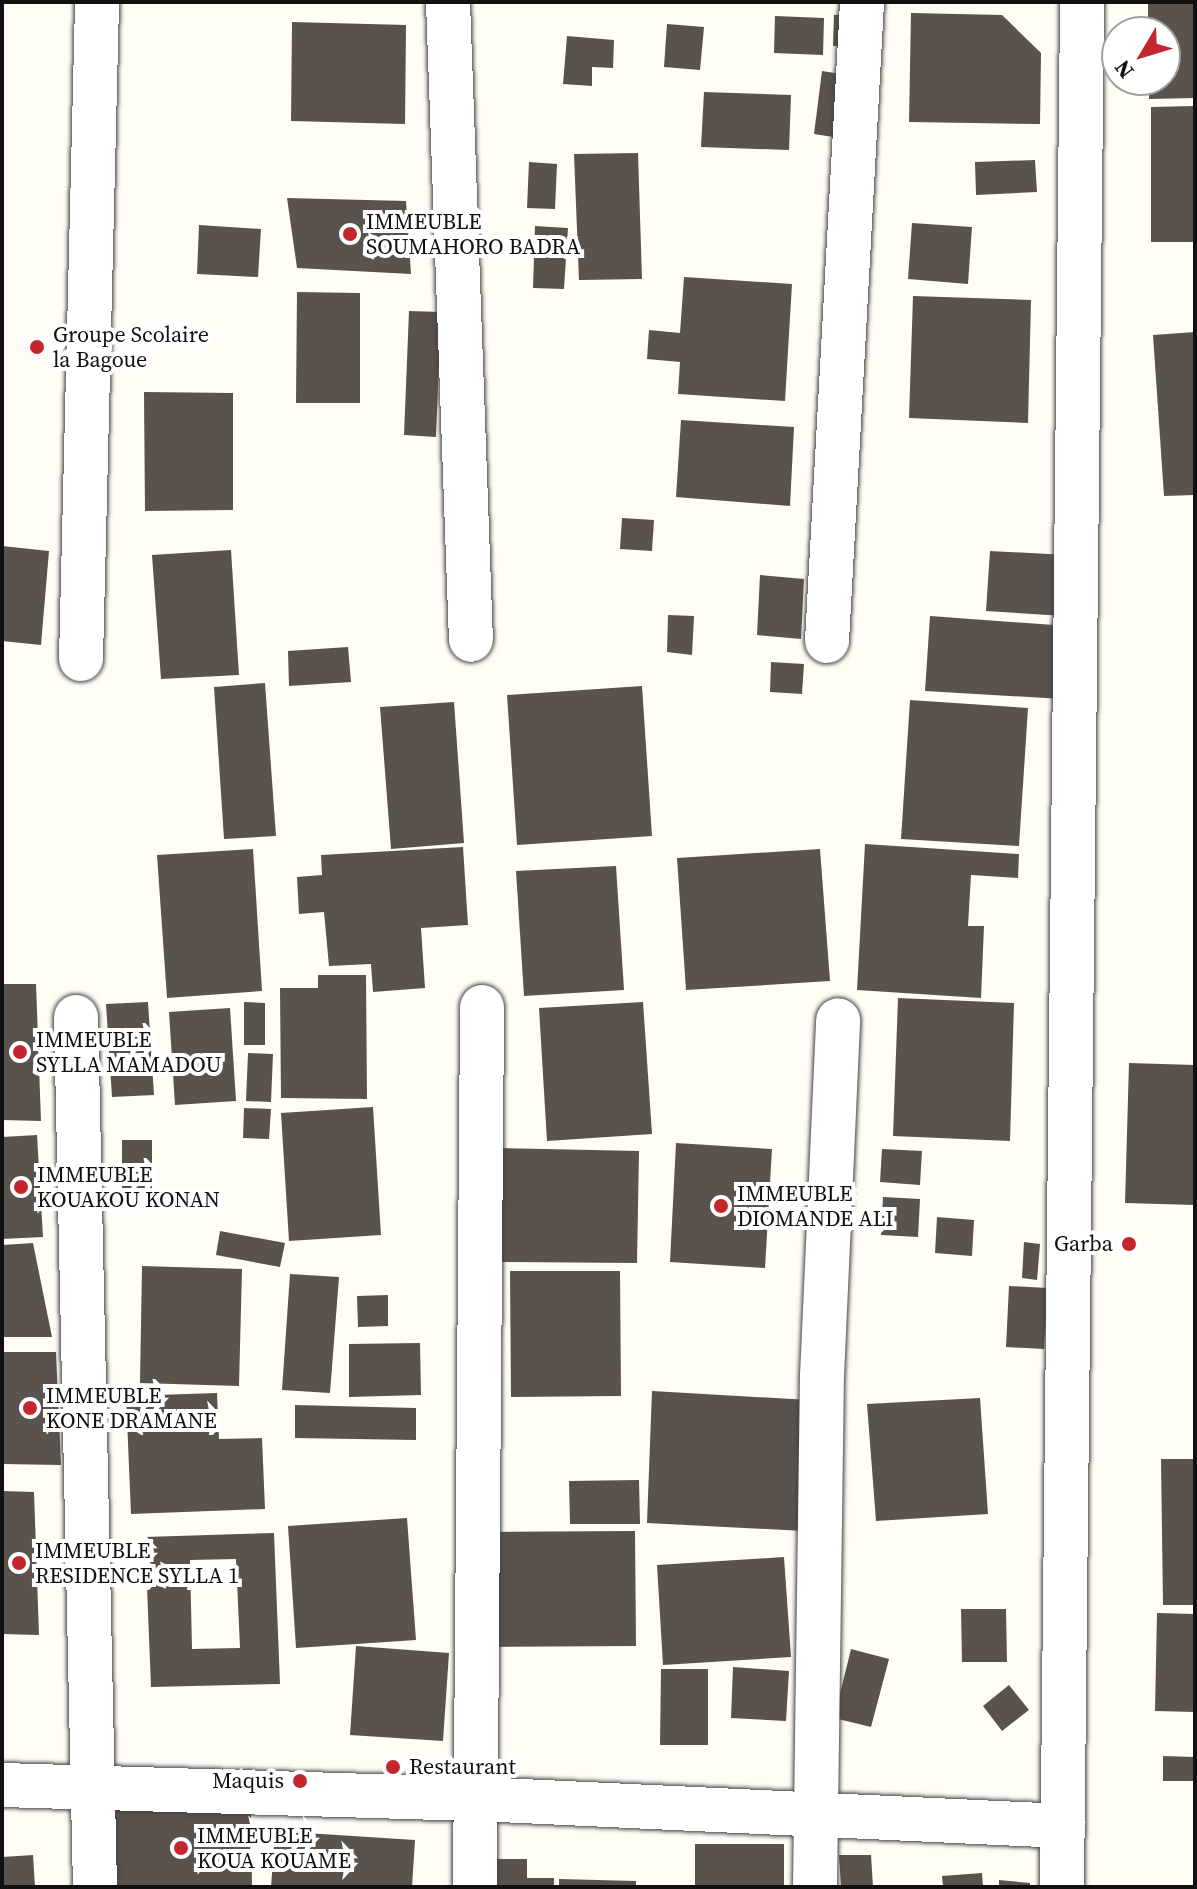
<!DOCTYPE html>
<html>
<head>
<meta charset="utf-8">
<style>
  body { margin:0 }
  #map { position:relative; width:1197px; height:1889px; overflow:hidden; background:#fffdf5; font-family:"Source Serif 4",serif }
  div>[style] { position:absolute }
  .building>* { inset:0; background:#5a524d }
  .roads { filter:drop-shadow(0 0 2px #444) drop-shadow(0 0 2px #444) }
  .minor>* { height:44px; margin:-22px; padding:0 22px; transform-origin:22px; border-radius:22px; background:#fff }
  .dots>* { width:22px; height:22px; translate:-50% -50%; box-sizing:border-box; border:4px solid #fff; border-radius:50% }
  span { translate:-50% -50%; white-space:nowrap; text-align:center; line-height:1.15; -webkit-text-stroke:8px #fff; paint-order:stroke }
  .poi-label { font-size:22px; color:#111 }
  .left { translate:0 -50%; text-align:left }
  .right { translate:-100% -50%; text-align:right }
  .frame { position:absolute; inset:0; border:4px solid #111; pointer-events:none }
  .north { position:absolute; left:1101px; top:16px; width:80px; height:80px; box-sizing:border-box; background:#fff; border:2px solid #a0a0a0; border-radius:50%; rotate:232deg; font-size:22px; font-weight:700; line-height:32px; text-align:center; color:#111 }
  .north::after { content:''; display:block; margin:auto; width:28px; height:36px; background:#c4262e; clip-path:polygon(50% 0,100% 100%,50% 72%,0 100%) }
</style>
</head>
<body>
<div id="map">
  <div class="building">
    <div style="clip-path:polygon(1148px 2px,1195px 2px,1195px 98px,1149px 99px,1149px 80px,1165px 80px,1165px 32px,1148px 32px)"></div>
    <div style="clip-path:polygon(911px 13px,1002px 15px,1041px 53px,1040px 124px,909px 122px)"></div>
    <div style="clip-path:polygon(856px 14px,856px 47px,833px 46px,834px 15px)"></div>
    <div style="clip-path:polygon(775px 16px,824px 18px,823px 55px,774px 53px)"></div>
    <div style="clip-path:polygon(292px 22px,406px 25px,405px 124px,291px 121px)"></div>
    <div style="clip-path:polygon(667px 24px,704px 27px,700px 70px,664px 67px)"></div>
    <div style="clip-path:polygon(567px 36px,614px 40px,613px 68px,592px 67px,592px 86px,563px 84px)"></div>
    <div style="clip-path:polygon(822px 71px,854px 76px,846px 139px,814px 134px)"></div>
    <div style="clip-path:polygon(704px 92px,791px 95px,789px 150px,701px 147px)"></div>
    <div style="clip-path:polygon(1195px 106px,1195px 242px,1151px 242px,1151px 107px)"></div>
    <div style="clip-path:polygon(638px 153px,642px 279px,579px 280px,574px 154px)"></div>
    <div style="clip-path:polygon(1035px 160px,1037px 192px,976px 195px,975px 162px)"></div>
    <div style="clip-path:polygon(529px 162px,557px 164px,555px 209px,527px 208px)"></div>
    <div style="clip-path:polygon(287px 198px,406px 201px,411px 274px,297px 268px)"></div>
    <div style="clip-path:polygon(912px 223px,972px 227px,968px 284px,908px 279px)"></div>
    <div style="clip-path:polygon(199px 225px,261px 229px,258px 277px,197px 274px)"></div>
    <div style="clip-path:polygon(535px 226px,568px 228px,564px 289px,533px 288px)"></div>
    <div style="clip-path:polygon(684px 277px,792px 284px,785px 401px,678px 394px,680px 362px,647px 359px,649px 330px,680px 333px)"></div>
    <div style="clip-path:polygon(297px 292px,360px 293px,360px 403px,296px 403px)"></div>
    <div style="clip-path:polygon(913px 296px,1031px 300px,1028px 423px,909px 418px)"></div>
    <div style="clip-path:polygon(409px 311px,441px 312px,436px 437px,404px 435px)"></div>
    <div style="clip-path:polygon(1195px 332px,1195px 495px,1164px 496px,1153px 335px)"></div>
    <div style="clip-path:polygon(144px 392px,233px 393px,233px 510px,145px 511px)"></div>
    <div style="clip-path:polygon(681px 420px,794px 427px,790px 506px,676px 497px)"></div>
    <div style="clip-path:polygon(622px 518px,654px 520px,652px 551px,620px 549px)"></div>
    <div style="clip-path:polygon(2px 546px,49px 551px,41px 645px,2px 641px)"></div>
    <div style="clip-path:polygon(231px 550px,239px 675px,161px 679px,152px 555px)"></div>
    <div style="clip-path:polygon(990px 551px,1067px 555px,1064px 616px,986px 611px)"></div>
    <div style="clip-path:polygon(760px 575px,804px 579px,801px 639px,757px 635px)"></div>
    <div style="clip-path:polygon(668px 615px,694px 616px,692px 655px,667px 652px)"></div>
    <div style="clip-path:polygon(930px 616px,1068px 626px,1063px 699px,925px 691px)"></div>
    <div style="clip-path:polygon(348px 647px,351px 682px,289px 686px,288px 651px)"></div>
    <div style="clip-path:polygon(771px 662px,804px 664px,802px 694px,770px 692px)"></div>
    <div style="clip-path:polygon(265px 683px,276px 836px,224px 839px,214px 687px)"></div>
    <div style="clip-path:polygon(642px 686px,652px 836px,517px 845px,507px 695px)"></div>
    <div style="clip-path:polygon(910px 700px,1028px 708px,1019px 846px,901px 839px)"></div>
    <div style="clip-path:polygon(454px 702px,464px 843px,391px 849px,380px 707px)"></div>
    <div style="clip-path:polygon(865px 844px,1019px 854px,1018px 878px,971px 875px,968px 926px,984px 926px,981px 998px,857px 990px)"></div>
    <div style="clip-path:polygon(463px 847px,468px 925px,421px 928px,425px 988px,373px 992px,371px 964px,329px 966px,324px 912px,299px 914px,297px 877px,322px 875px,321px 855px)"></div>
    <div style="clip-path:polygon(253px 849px,262px 991px,167px 998px,157px 855px)"></div>
    <div style="clip-path:polygon(820px 849px,830px 981px,686px 990px,677px 858px)"></div>
    <div style="clip-path:polygon(616px 866px,624px 990px,524px 996px,516px 871px)"></div>
    <div style="clip-path:polygon(318px 975px,366px 975px,367px 1099px,281px 1098px,280px 988px,318px 988px)"></div>
    <div style="clip-path:polygon(2px 984px,36px 984px,41px 1121px,2px 1120px)"></div>
    <div style="clip-path:polygon(898px 998px,1014px 1003px,1010px 1141px,893px 1136px)"></div>
    <div style="clip-path:polygon(148px 1002px,154px 1095px,112px 1097px,106px 1004px)"></div>
    <div style="clip-path:polygon(244px 1002px,265px 1003px,265px 1045px,244px 1045px)"></div>
    <div style="clip-path:polygon(643px 1002px,652px 1134px,547px 1141px,539px 1008px)"></div>
    <div style="clip-path:polygon(230px 1008px,236px 1101px,175px 1105px,169px 1012px)"></div>
    <div style="clip-path:polygon(248px 1053px,273px 1054px,271px 1102px,246px 1101px)"></div>
    <div style="clip-path:polygon(1129px 1063px,1195px 1065px,1195px 1205px,1125px 1203px)"></div>
    <div style="clip-path:polygon(373px 1107px,381px 1235px,289px 1241px,281px 1113px)"></div>
    <div style="clip-path:polygon(244px 1108px,271px 1109px,269px 1139px,243px 1138px)"></div>
    <div style="clip-path:polygon(37px 1135px,43px 1237px,2px 1239px,2px 1137px)"></div>
    <div style="clip-path:polygon(122px 1140px,152px 1140px,152px 1193px,122px 1193px)"></div>
    <div style="clip-path:polygon(676px 1143px,772px 1149px,765px 1268px,670px 1262px)"></div>
    <div style="clip-path:polygon(502px 1148px,639px 1151px,637px 1263px,501px 1262px)"></div>
    <div style="clip-path:polygon(882px 1149px,922px 1151px,920px 1185px,880px 1182px)"></div>
    <div style="clip-path:polygon(883px 1197px,920px 1199px,918px 1237px,881px 1235px)"></div>
    <div style="clip-path:polygon(937px 1217px,974px 1220px,972px 1256px,935px 1253px)"></div>
    <div style="clip-path:polygon(220px 1231px,285px 1243px,280px 1267px,216px 1255px)"></div>
    <div style="clip-path:polygon(1024px 1242px,1040px 1244px,1037px 1280px,1022px 1278px)"></div>
    <div style="clip-path:polygon(33px 1243px,52px 1337px,2px 1337px,2px 1245px)"></div>
    <div style="clip-path:polygon(142px 1266px,242px 1269px,239px 1386px,140px 1383px)"></div>
    <div style="clip-path:polygon(510px 1271px,620px 1271px,621px 1396px,511px 1397px)"></div>
    <div style="clip-path:polygon(290px 1274px,339px 1277px,330px 1393px,282px 1390px)"></div>
    <div style="clip-path:polygon(1009px 1286px,1048px 1288px,1044px 1349px,1006px 1347px)"></div>
    <div style="clip-path:polygon(388px 1295px,388px 1326px,358px 1327px,357px 1296px)"></div>
    <div style="clip-path:polygon(420px 1343px,421px 1395px,349px 1397px,349px 1344px)"></div>
    <div style="clip-path:polygon(2px 1352px,56px 1352px,61px 1465px,2px 1464px)"></div>
    <div style="clip-path:polygon(652px 1391px,810px 1400px,804px 1531px,647px 1523px)"></div>
    <div style="clip-path:polygon(217px 1393px,219px 1439px,262px 1438px,265px 1509px,131px 1514px,126px 1396px)"></div>
    <div style="clip-path:polygon(980px 1398px,988px 1514px,876px 1521px,867px 1404px)"></div>
    <div style="clip-path:polygon(295px 1405px,416px 1408px,416px 1440px,295px 1438px)"></div>
    <div style="clip-path:polygon(1161px 1459px,1195px 1459px,1195px 1605px,1163px 1605px)"></div>
    <div style="clip-path:polygon(639px 1480px,640px 1524px,570px 1524px,569px 1481px)"></div>
    <div style="clip-path:polygon(2px 1491px,34px 1492px,39px 1635px,2px 1634px)"></div>
    <div style="clip-path:polygon(407px 1518px,416px 1640px,296px 1648px,288px 1526px)"></div>
    <div style="clip-path:polygon(635px 1531px,636px 1646px,489px 1647px,489px 1532px)"></div>
    <div style="clip-path:polygon(evenodd,274px 1533px,280px 1684px,151px 1687px,145px 1537px,274px 1533px,236px 1559px,240px 1648px,192px 1649px,190px 1560px,236px 1559px)"></div>
    <div style="clip-path:polygon(784px 1557px,791px 1657px,663px 1665px,657px 1565px)"></div>
    <div style="clip-path:polygon(961px 1609px,1006px 1609px,1007px 1662px,962px 1662px)"></div>
    <div style="clip-path:polygon(1157px 1613px,1195px 1614px,1195px 1712px,1155px 1711px)"></div>
    <div style="clip-path:polygon(356px 1646px,449px 1653px,443px 1741px,350px 1735px)"></div>
    <div style="clip-path:polygon(851px 1649px,889px 1659px,871px 1727px,834px 1718px)"></div>
    <div style="clip-path:polygon(733px 1667px,789px 1671px,786px 1721px,731px 1718px)"></div>
    <div style="clip-path:polygon(661px 1669px,708px 1669px,708px 1745px,660px 1745px)"></div>
    <div style="clip-path:polygon(1009px 1685px,1029px 1710px,1002px 1731px,983px 1706px)"></div>
    <div style="clip-path:polygon(1163px 1756px,1195px 1757px,1195px 1781px,1163px 1781px)"></div>
    <div style="clip-path:polygon(251px 1807px,252px 1887px,110px 1887px,110px 1810px)"></div>
    <div style="clip-path:polygon(275px 1831px,415px 1840px,412px 1887px,271px 1887px)"></div>
    <div style="clip-path:polygon(695px 1844px,784px 1844px,784px 1887px,695px 1887px)"></div>
    <div style="clip-path:polygon(33px 1855px,35px 1887px,2px 1887px,2px 1857px)"></div>
    <div style="clip-path:polygon(839px 1855px,871px 1855px,873px 1887px,841px 1887px)"></div>
    <div style="clip-path:polygon(497px 1859px,527px 1859px,527px 1878px,554px 1878px,554px 1887px,497px 1887px)"></div>
    <div style="clip-path:polygon(982px 1873px,983px 1887px,943px 1887px,942px 1876px)"></div>
    <div style="clip-path:polygon(559px 1879px,636px 1881px,636px 1887px,559px 1887px)"></div>
    <div style="clip-path:polygon(999px 1880px,1030px 1883px,1030px 1887px,999px 1887px)"></div>
  </div>
  <div class="roads">
    <div class="minor">
      <div style="left:448px;top:2px;width:638px;rotate:87.94deg"></div>
      <div style="left:827px;top:641px;width:640px;rotate:-86.86deg"></div>
      <div style="left:81px;top:659px;width:657px;rotate:-88.6deg"></div>
      <div style="left:76px;top:1017px;width:870px;rotate:88.75deg"></div>
      <div style="left:2px;top:1785px;width:476px;rotate:1.7deg"></div>
      <div style="left:478px;top:1799px;width:586px;rotate:2.64deg"></div>
      <div style="left:475px;top:1887px;width:880px;rotate:-89.54deg"></div>
      <div style="left:815px;top:1887px;width:511px;rotate:-89.22deg"></div>
      <div style="left:822px;top:1376px;width:356px;rotate:-87.4deg"></div>
      <div style="left:1062px;top:1887px;width:1885px;rotate:-89.39deg"></div>
    </div>
  </div>
  <div class="dots">
    <div style="left:350px;top:234px;background:#c4262e"></div>
    <div style="left:37px;top:347px;background:#c4262e"></div>
    <div style="left:20px;top:1052px;background:#c4262e"></div>
    <div style="left:21px;top:1187px;background:#c4262e"></div>
    <div style="left:721px;top:1206px;background:#c4262e"></div>
    <div style="left:1129px;top:1244px;background:#c4262e"></div>
    <div style="left:30px;top:1408px;background:#c4262e"></div>
    <div style="left:19px;top:1563px;background:#c4262e"></div>
    <div style="left:393px;top:1767px;background:#c4262e"></div>
    <div style="left:300px;top:1781px;background:#c4262e"></div>
    <div style="left:181px;top:1848px;background:#c4262e"></div>
  </div>
  <div class="poi-label">
    <span class="left" style="left:366px;top:234px">IMMEUBLE<br>SOUMAHORO BADRA</span>
    <span class="left" style="left:53px;top:347px">Groupe Scolaire<br>la Bagoue</span>
    <span class="left" style="left:36px;top:1052px">IMMEUBLE<br>SYLLA MAMADOU</span>
    <span class="left" style="left:37px;top:1187px">IMMEUBLE<br>KOUAKOU KONAN</span>
    <span class="left" style="left:737px;top:1206px">IMMEUBLE<br>DIOMANDE ALI</span>
    <span class="right" style="left:1113px;top:1244px">Garba</span>
    <span class="left" style="left:46px;top:1408px">IMMEUBLE<br>KONE DRAMANE</span>
    <span class="left" style="left:35px;top:1563px">IMMEUBLE<br>RESIDENCE SYLLA 1</span>
    <span class="left" style="left:409px;top:1767px">Restaurant</span>
    <span class="right" style="left:284px;top:1781px">Maquis</span>
    <span class="left" style="left:197px;top:1848px">IMMEUBLE<br>KOUA KOUAME</span>
  </div>
  <div class="frame"></div>
  <div class="north">N</div>
</div>
</body>
</html>
